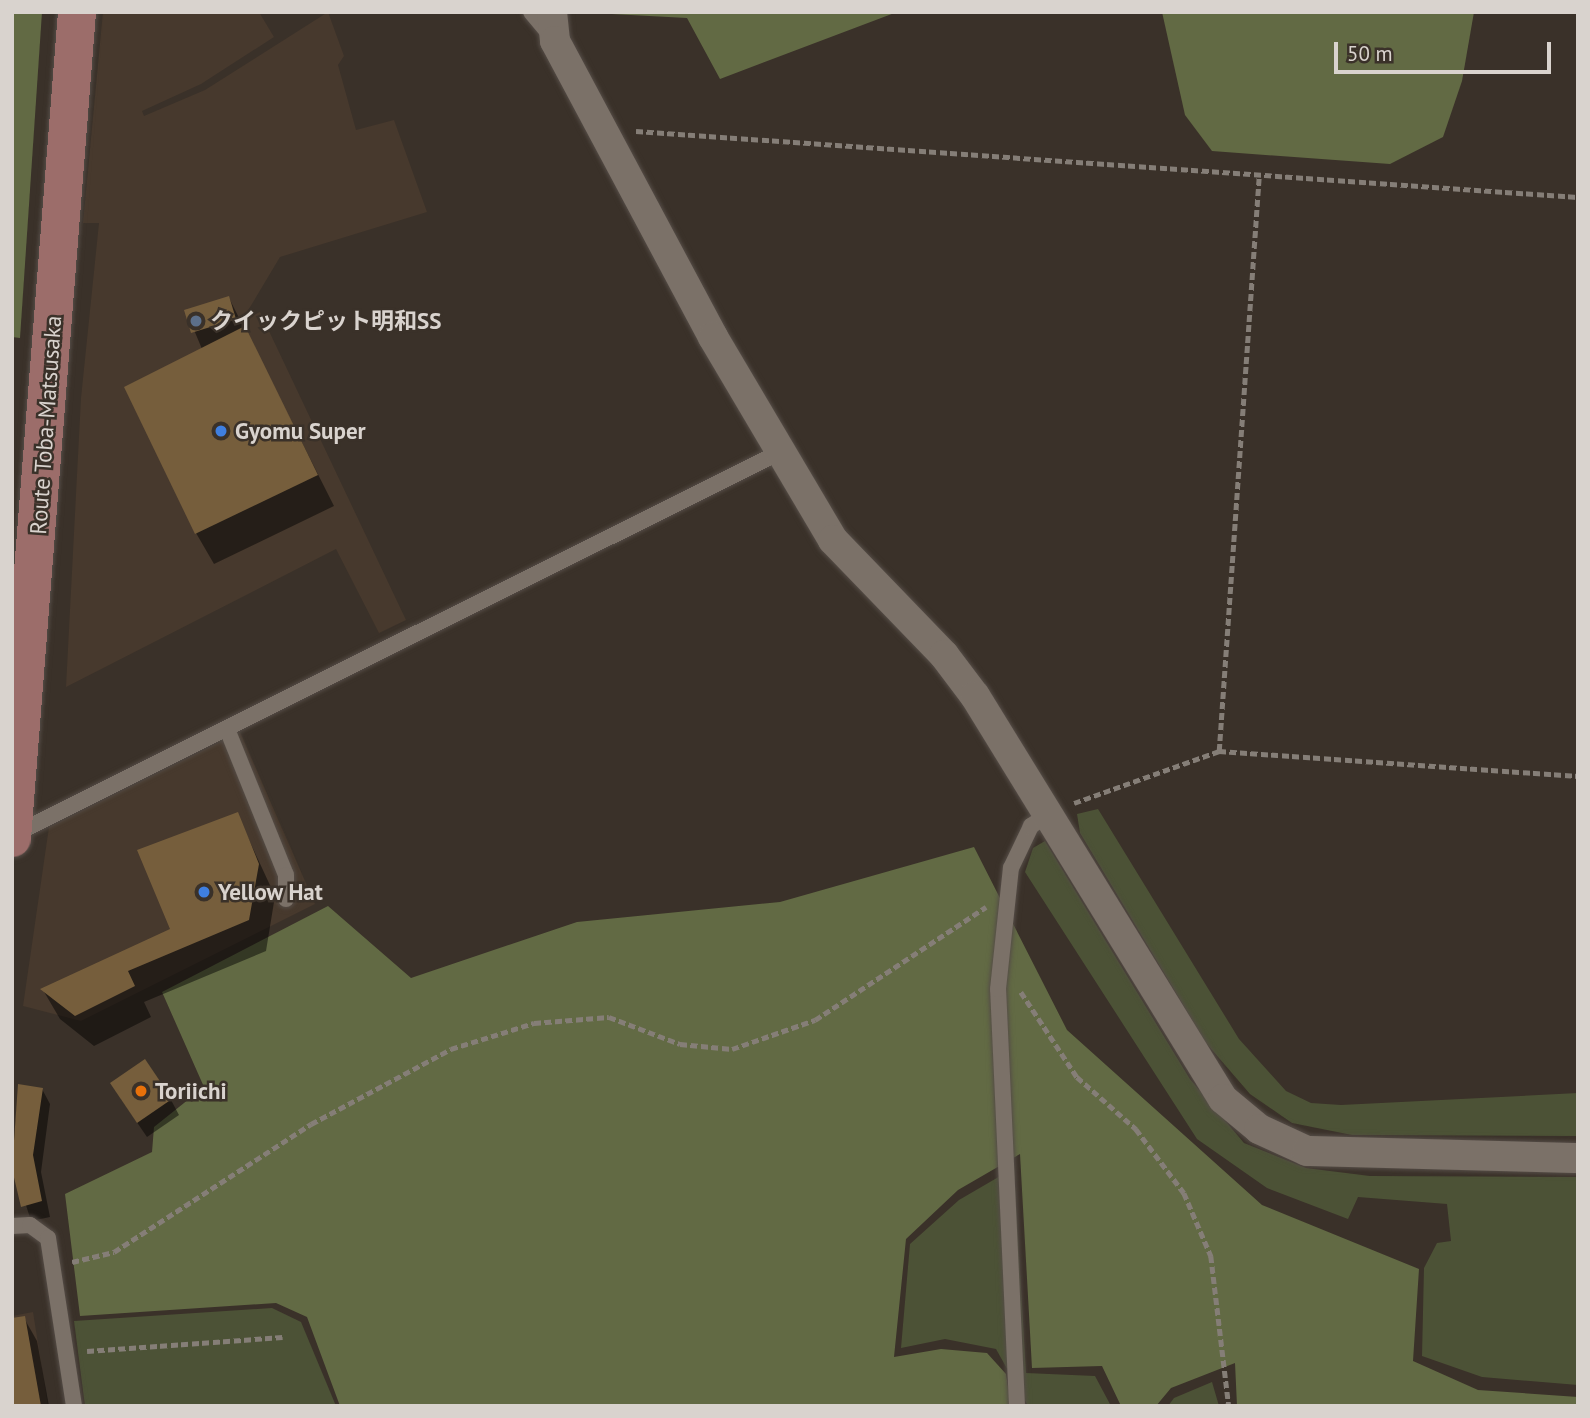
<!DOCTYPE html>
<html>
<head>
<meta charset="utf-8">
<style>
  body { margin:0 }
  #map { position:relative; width:1590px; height:1418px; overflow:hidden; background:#3a3129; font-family:"PT Sans","Noto Sans JP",sans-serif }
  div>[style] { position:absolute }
  .built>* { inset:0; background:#47392d }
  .green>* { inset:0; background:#4c5236 }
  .forest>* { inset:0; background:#626a44 }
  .shadow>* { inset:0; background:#0007 }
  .building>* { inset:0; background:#765e3c }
  .path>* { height:4.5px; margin-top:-2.25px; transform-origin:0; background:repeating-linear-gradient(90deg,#857e77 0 7px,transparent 0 10.5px) }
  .roads { filter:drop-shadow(0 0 2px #554d47) drop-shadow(0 0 2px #554d47) }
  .lane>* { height:16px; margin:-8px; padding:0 8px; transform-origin:8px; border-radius:8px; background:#7b7168 }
  .street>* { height:30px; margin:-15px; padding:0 15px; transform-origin:15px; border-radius:15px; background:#7b7168 }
  .primary>* { height:38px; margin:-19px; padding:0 19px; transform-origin:19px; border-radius:19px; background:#9c6d6a }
  .dots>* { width:19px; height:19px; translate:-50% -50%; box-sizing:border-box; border:4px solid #3a3129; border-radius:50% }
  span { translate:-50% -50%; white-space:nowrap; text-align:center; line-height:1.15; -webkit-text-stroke:5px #3a3129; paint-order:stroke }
  .poi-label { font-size:23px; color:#d9d3ce; font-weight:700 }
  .left { translate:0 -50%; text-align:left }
  .street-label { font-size:23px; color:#d9d3ce }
  .frame { position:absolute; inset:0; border:14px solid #d9d3ce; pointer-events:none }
  .scale { position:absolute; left:1334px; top:42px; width:217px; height:32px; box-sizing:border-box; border:4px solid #d9d3ce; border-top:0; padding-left:9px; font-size:21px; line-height:24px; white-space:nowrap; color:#d9d3ce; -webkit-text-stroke:5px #3a3129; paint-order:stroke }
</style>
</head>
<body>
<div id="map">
  <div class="built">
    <div style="clip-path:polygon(103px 12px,259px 12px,274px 37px,201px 84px,142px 111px,144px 116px,205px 90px,328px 12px,344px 56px,338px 65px,356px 130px,394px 120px,427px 212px,280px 257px,243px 319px,260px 312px,406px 620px,379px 633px,336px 549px,66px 687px,81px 398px,99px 223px,83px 223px)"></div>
    <div style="clip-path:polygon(240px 732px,315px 904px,81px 1021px,23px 1006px,49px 827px)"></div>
    <div style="clip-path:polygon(33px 1312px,48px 1406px,12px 1406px,12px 1316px)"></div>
  </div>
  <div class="green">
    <div style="clip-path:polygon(1098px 809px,1239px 1039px,1286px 1091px,1311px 1103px,1341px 1105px,1578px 1093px,1578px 1136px,1352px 1135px,1292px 1123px,1250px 1094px,1206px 1043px,1080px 833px,1077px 814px)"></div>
    <div style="clip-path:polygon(1045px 841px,1190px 1079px,1244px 1143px,1306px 1168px,1370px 1176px,1578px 1177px,1578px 1385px,1482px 1377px,1422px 1356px,1424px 1268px,1437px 1243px,1451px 1241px,1447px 1204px,1358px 1197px,1348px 1219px,1267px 1188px,1197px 1139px,1025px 872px,1033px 848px)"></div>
    <div style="clip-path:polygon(1014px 1168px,1026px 1373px,1095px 1376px,1111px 1406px,1028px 1406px,996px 1349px,945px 1339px,901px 1348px,910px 1244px,959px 1200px)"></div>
    <div style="clip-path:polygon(272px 1308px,301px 1322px,336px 1406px,85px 1406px,74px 1321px)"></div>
    <div style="clip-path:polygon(1212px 1382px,1219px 1406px,1168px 1406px,1174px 1398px)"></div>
  </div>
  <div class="forest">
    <div style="clip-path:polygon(12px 12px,42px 12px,20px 338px,12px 337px)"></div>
    <div style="clip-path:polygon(574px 12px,897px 12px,720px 79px,687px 18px)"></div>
    <div style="clip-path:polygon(1162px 12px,1474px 12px,1462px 81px,1443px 137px,1390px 164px,1212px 151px,1185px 115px)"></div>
    <div style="clip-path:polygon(974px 847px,1067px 1030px,1262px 1205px,1419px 1269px,1413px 1361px,1478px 1390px,1578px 1397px,1578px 1406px,1237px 1406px,1235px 1363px,1171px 1388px,1156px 1406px,1121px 1406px,1102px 1366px,1032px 1368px,1020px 1154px,958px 1190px,906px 1239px,894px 1357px,941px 1349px,987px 1353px,1006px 1374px,1011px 1406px,340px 1406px,307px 1317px,276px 1303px,80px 1316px,65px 1194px,152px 1152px,154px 1127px,204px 1087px,162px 992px,328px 906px,411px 978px,577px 922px,780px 902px)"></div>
  </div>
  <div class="shadow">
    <div style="clip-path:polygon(229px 298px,334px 506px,214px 564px,196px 533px,202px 349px,186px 311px)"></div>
    <div style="clip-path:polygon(237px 814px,275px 896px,266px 951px,144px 1002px,151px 1017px,94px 1046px,60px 1019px,43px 990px,172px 930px)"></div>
    <div style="clip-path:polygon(19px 1086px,42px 1089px,50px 1104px,41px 1172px,50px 1217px,31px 1221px,12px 1161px)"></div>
    <div style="clip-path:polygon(121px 1099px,171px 1100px,179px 1115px,147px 1137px)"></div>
    <div style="clip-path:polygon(24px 1318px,37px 1341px,49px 1406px,12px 1406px)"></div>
  </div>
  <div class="building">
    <div style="clip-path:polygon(229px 296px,236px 319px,191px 333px,184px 310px)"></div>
    <div style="clip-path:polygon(245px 326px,318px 475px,195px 534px,124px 387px)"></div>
    <div style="clip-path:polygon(238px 812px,259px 864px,249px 920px,128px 971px,135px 986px,75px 1016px,40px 989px,170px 929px,137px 850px)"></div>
    <div style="clip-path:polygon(145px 1059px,172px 1099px,137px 1123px,110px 1083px)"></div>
    <div style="clip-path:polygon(18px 1084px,43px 1088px,33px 1155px,42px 1201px,21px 1207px,12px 1169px)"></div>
    <div style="clip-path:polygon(25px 1316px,41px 1406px,12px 1406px,12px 1318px)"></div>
  </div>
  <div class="path">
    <div style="left:636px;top:131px;width:944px;rotate:4.01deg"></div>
    <div style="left:1219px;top:751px;width:576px;rotate:-86.02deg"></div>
    <div style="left:1074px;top:803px;width:154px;rotate:-19.7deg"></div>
    <div style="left:1219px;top:751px;width:360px;rotate:4deg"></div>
    <div style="left:1021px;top:992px;width:102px;rotate:56.6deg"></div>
    <div style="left:1077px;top:1077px;width:79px;rotate:41.4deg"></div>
    <div style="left:1136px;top:1129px;width:80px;rotate:53.1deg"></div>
    <div style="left:1184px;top:1193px;width:69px;rotate:66.8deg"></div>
    <div style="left:1211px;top:1256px;width:151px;rotate:83.2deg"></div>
    <div style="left:72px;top:1262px;width:43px;rotate:-13.4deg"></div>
    <div style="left:114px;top:1252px;width:235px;rotate:-33deg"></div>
    <div style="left:311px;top:1124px;width:159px;rotate:-28.2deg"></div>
    <div style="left:451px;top:1049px;width:87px;rotate:-17.4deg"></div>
    <div style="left:534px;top:1023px;width:75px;rotate:-4.6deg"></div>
    <div style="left:609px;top:1017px;width:76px;rotate:20.8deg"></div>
    <div style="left:680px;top:1044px;width:52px;rotate:5.5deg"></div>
    <div style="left:732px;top:1049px;width:88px;rotate:-19.3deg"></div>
    <div style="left:815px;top:1020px;width:205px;rotate:-33.5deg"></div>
    <div style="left:87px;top:1351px;width:196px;rotate:-4.1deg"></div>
  </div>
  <div class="roads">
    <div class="lane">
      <div style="left:531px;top:12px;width:33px;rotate:50deg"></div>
      <div style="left:227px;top:729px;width:157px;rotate:68deg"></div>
      <div style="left:286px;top:875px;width:24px;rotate:90deg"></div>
      <div style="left:15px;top:834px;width:855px;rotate:-26.54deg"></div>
      <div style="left:12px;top:1226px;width:18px;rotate:-3deg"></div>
      <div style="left:30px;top:1225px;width:22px;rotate:36deg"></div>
      <div style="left:48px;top:1238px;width:170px;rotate:81.2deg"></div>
      <div style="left:1017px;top:1406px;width:417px;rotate:-92.6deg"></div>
      <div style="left:998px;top:989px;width:122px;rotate:-83.9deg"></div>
      <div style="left:1011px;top:868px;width:47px;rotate:-64.5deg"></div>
      <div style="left:1031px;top:826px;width:24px;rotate:-35deg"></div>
    </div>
    <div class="street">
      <div style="left:552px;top:12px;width:29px;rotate:84deg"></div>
      <div style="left:555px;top:41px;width:336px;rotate:61.9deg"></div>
      <div style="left:713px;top:337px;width:236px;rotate:59.4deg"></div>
      <div style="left:833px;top:540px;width:160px;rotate:46deg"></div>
      <div style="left:944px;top:655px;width:51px;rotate:52.9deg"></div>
      <div style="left:975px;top:696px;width:473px;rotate:58.4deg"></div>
      <div style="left:1223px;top:1099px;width:47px;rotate:39.8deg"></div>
      <div style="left:1259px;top:1129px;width:53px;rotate:24.6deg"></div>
      <div style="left:1307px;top:1151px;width:271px;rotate:1.5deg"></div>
    </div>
    <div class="primary">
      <div style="left:12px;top:838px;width:829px;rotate:-85.5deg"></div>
    </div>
  </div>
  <div class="dots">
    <div style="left:196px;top:321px;background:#5c6f8a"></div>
    <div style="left:221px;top:431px;background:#3f7fe0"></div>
    <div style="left:204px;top:892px;background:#3f7fe0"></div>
    <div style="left:141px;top:1091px;background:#e8710a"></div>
  </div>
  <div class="poi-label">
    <span class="left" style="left:210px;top:321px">クイックピット明和SS</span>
    <span class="left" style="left:235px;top:431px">Gyomu Super</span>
    <span class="left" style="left:218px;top:892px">Yellow Hat</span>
    <span class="left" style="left:155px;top:1091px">Toriichi</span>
  </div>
  <div class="street-label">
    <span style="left:46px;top:425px;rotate:-86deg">Route Toba-Matsusaka</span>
  </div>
  <div class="frame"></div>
  <div class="scale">50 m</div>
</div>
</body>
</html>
